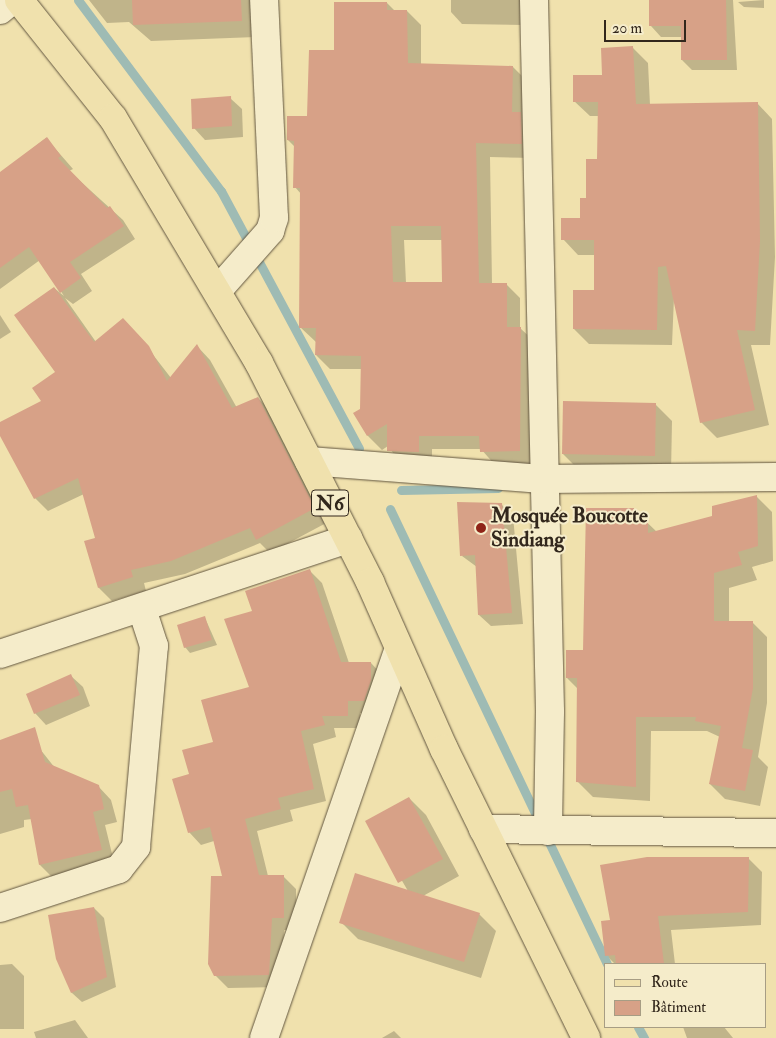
<!DOCTYPE html>
<html>
<head>
<meta charset="utf-8">
<style>
  body { margin:0 }
  #map { position:relative; width:776px; height:1038px; overflow:hidden; background:#f0e1ad; font-family:"IM FELL Double Pica",serif }
  div>[style] { position:absolute }
  .shadow>* { inset:0; background:#0003 }
  .stream>* { height:9px; margin:-4.5px; padding:0 4.5px; transform-origin:4.5px; border-radius:4.5px; background:#9ebbb4 }
  .building>* { inset:0; background:#d7a187 }
  .roads { filter:drop-shadow(0 0 1px #625640) drop-shadow(0 0 1px #625640) }
  .street>* { height:28px; margin:-14px; padding:0 14px; transform-origin:14px; border-radius:14px; background:#f5ecca }
  .primary>* { height:28px; margin:-14px; padding:0 14px; transform-origin:14px; border-radius:14px; background:#f0e1ad }
  .dots>* { width:14px; height:14px; translate:-50% -50%; box-sizing:border-box; border:2px solid #f5ecca; border-radius:50% }
  span { translate:-50% -50%; white-space:nowrap; text-align:center; line-height:1.15; -webkit-text-stroke:4px #f5ecca; paint-order:stroke }
  .shield-label span { padding:1px 4px; background:#f5ecca; border:1px solid; border-radius:4px; -webkit-text-stroke-width:0 }
  .shield-label { font-size:20px; color:#32271c; font-weight:700 }
  .poi-label { font-size:21px; color:#32271c; font-weight:700 }
  .left { translate:0 -50%; text-align:left }
  .legend { position:absolute; left:604px; top:963px; width:162px; height:65px; box-sizing:border-box; background:#f5ecca; border:1px solid #a79d84; margin:0; padding:6px 9px; list-style:none; font-size:15px; color:#32271c }
  .legend li { display:flex; align-items:center; gap:10px; height:25px }
  .legend b { width:25px; border:1px solid #a79d84 }
  .scale { position:absolute; left:604px; top:20px; width:82px; height:22px; box-sizing:border-box; border:2px solid #32271c; border-top:0; padding-left:6px; font-size:15px; line-height:18px; white-space:nowrap; color:#32271c; -webkit-text-stroke:4px #f5ecca; paint-order:stroke }
</style>
</head>
<body>
<div id="map">
  <div class="shadow">
    <div style="clip-path:polygon(89px 0,257px 0,258px 37px,151px 41px,129px 22px,107px 23px)"></div>
    <div style="clip-path:polygon(451px 0,525px 0,524px 25px,462px 24px,451px 12px)"></div>
    <div style="clip-path:polygon(652px 0,733px 0,737px 70px,692px 70px,682px 60px,682px 37px,661px 37px,651px 26px)"></div>
    <div style="clip-path:polygon(764px 0,764px 8px,744px 7px,738px 2px)"></div>
    <div style="clip-path:polygon(evenodd,387px 3px,395px 11px,407px 11px,421px 25px,421px 64px,513px 67px,527px 81px,535px 158px,490px 157px,492px 284px,506px 284px,520px 298px,520px 328px,535px 342px,534px 464px,495px 465px,481px 449px,432px 449px,432px 466px,402px 465px,388px 446px,382px 450px,368px 436px,355px 414px,361px 410px,362px 369px,330px 369px,316px 355px,316px 342px,300px 327px,301px 194px,295px 187px,295px 147px,288px 140px,308px 117px,335px 51px,387px 3px,404px 240px,443px 240px,444px 283px,406px 283px,404px 240px)"></div>
    <div style="clip-path:polygon(633px 48px,648px 63px,650px 105px,757px 103px,772px 119px,775px 257px,770px 345px,751px 345px,769px 425px,717px 438px,701px 422px,674px 297px,672px 345px,589px 344px,574px 329px,596px 291px,595px 255px,578px 255px,563px 239px,581px 219px,587px 199px,599px 160px,599px 116px,590px 116px,574px 101px)"></div>
    <div style="clip-path:polygon(230px 98px,242px 109px,243px 137px,205px 140px,194px 128px)"></div>
    <div style="clip-path:polygon(46px 138px,73px 169px,69px 171px,123px 220px,135px 239px,81px 274px,92px 291px,73px 304px,65px 298px,96px 342px,137px 334px,171px 378px,197px 346px,210px 360px,237px 408px,258px 398px,272px 412px,328px 522px,270px 553px,260px 543px,185px 574px,144px 583px,146px 591px,112px 601px,99px 588px,97px 539px,84px 494px,48px 511px,35px 498px,0 433px,0 424px,43px 402px,57px 373px,54px 288px,64px 296px,40px 260px,0 289px,0 174px)"></div>
    <div style="clip-path:polygon(0 315px,11px 332px,0 339px)"></div>
    <div style="clip-path:polygon(655px 404px,672px 421px,671px 473px,580px 471px,563px 454px)"></div>
    <div style="clip-path:polygon(757px 497px,772px 512px,773px 561px,752px 567px,757px 580px,729px 588px,729px 622px,752px 622px,767px 637px,767px 703px,758px 757px,768px 767px,760px 806px,725px 799px,710px 784px,720px 737px,707px 731px,651px 731px,650px 801px,593px 797px,578px 782px,578px 689px,567px 678px,584px 651px,633px 509px,657px 532px,713px 517px)"></div>
    <div style="clip-path:polygon(501px 504px,513px 516px,523px 624px,491px 626px,479px 615px,477px 567px,462px 556px)"></div>
    <div style="clip-path:polygon(310px 571px,322px 583px,349px 663px,371px 663px,383px 676px,376px 713px,360px 713px,360px 728px,334px 728px,336px 737px,313px 744px,326px 801px,290px 810px,293px 821px,257px 831px,268px 876px,284px 877px,296px 889px,296px 930px,284px 930px,281px 987px,228px 988px,215px 975px,223px 877px,214px 841px,201px 845px,189px 832px,191px 775px,251px 688px,253px 612px)"></div>
    <div style="clip-path:polygon(205px 618px,217px 645px,190px 653px,185px 647px)"></div>
    <div style="clip-path:polygon(71px 676px,83px 687px,90px 706px,46px 725px,35px 713px)"></div>
    <div style="clip-path:polygon(40px 749px,55px 768px,98px 786px,111px 800px,117px 822px,105px 825px,114px 862px,53px 878px,40px 865px,32px 819px,24px 820px,24px 827px,0 834px,0 762px)"></div>
    <div style="clip-path:polygon(409px 798px,426px 815px,459px 876px,423px 896px,479px 914px,496px 931px,481px 978px,358px 939px,341px 922px,408px 891px,367px 821px)"></div>
    <div style="clip-path:polygon(748px 858px,762px 872px,761px 925px,671px 930px,675px 964px,615px 964px,606px 955px,611px 921px)"></div>
    <div style="clip-path:polygon(94px 908px,104px 918px,116px 987px,82px 1002px,72px 993px,57px 957px)"></div>
    <div style="clip-path:polygon(12px 964px,24px 976px,24px 1029px,0 1029px,0 965px)"></div>
    <div style="clip-path:polygon(75px 1020px,88px 1038px,36px 1038px,34px 1032px)"></div>
    <div style="clip-path:polygon(683px 1027px,724px 1027px,733px 1038px,687px 1038px)"></div>
    <div style="clip-path:polygon(394px 1031px,401px 1038px,382px 1038px)"></div>
  </div>
  <div class="stream">
    <div style="left:78px;top:0;width:239px;rotate:53.2deg"></div>
    <div style="left:221px;top:191px;width:292px;rotate:61.8deg"></div>
    <div style="left:401px;top:490px;width:97px;rotate:-1.2deg"></div>
    <div style="left:390px;top:509px;width:504px;rotate:64.5deg"></div>
    <div style="left:638px;top:1027px;width:13px;rotate:61deg"></div>
  </div>
  <div class="building">
    <div style="clip-path:polygon(132px 0,241px 0,242px 21px,133px 25px)"></div>
    <div style="clip-path:polygon(649px 0,726px 0,727px 60px,681px 60px,681px 26px,649px 26px)"></div>
    <div style="clip-path:polygon(evenodd,334px 2px,387px 2px,387px 10px,407px 10px,408px 63px,513px 66px,512px 112px,521px 112px,522px 144px,476px 143px,479px 283px,507px 283px,507px 327px,521px 327px,520px 451px,480px 452px,479px 436px,419px 436px,419px 452px,387px 451px,387px 424px,367px 436px,353px 413px,360px 409px,361px 356px,315px 355px,316px 328px,299px 328px,300px 188px,293px 188px,294px 141px,287px 140px,287px 116px,307px 116px,309px 50px,334px 50px,334px 2px,391px 226px,441px 226px,442px 282px,393px 282px,391px 226px)"></div>
    <div style="clip-path:polygon(633px 46px,636px 104px,758px 102px,760px 241px,755px 331px,737px 330px,755px 410px,700px 423px,666px 266px,658px 267px,657px 330px,573px 329px,573px 290px,594px 290px,594px 240px,561px 240px,561px 218px,580px 218px,580px 198px,586px 198px,586px 159px,597px 159px,598px 102px,573px 102px,573px 75px,602px 75px,601px 48px)"></div>
    <div style="clip-path:polygon(231px 96px,232px 126px,192px 129px,191px 99px)"></div>
    <div style="clip-path:polygon(47px 137px,61px 156px,58px 158px,107px 208px,110px 206px,124px 226px,70px 262px,81px 278px,60px 293px,29px 247px,0 268px,0 172px)"></div>
    <div style="clip-path:polygon(54px 287px,94px 342px,123px 318px,149px 346px,167px 381px,197px 344px,232px 408px,258px 397px,315px 508px,256px 540px,250px 528px,171px 561px,131px 570px,133px 577px,98px 588px,84px 541px,95px 538px,78px 478px,34px 499px,0 436px,0 422px,41px 401px,32px 388px,55px 372px,14px 315px)"></div>
    <div style="clip-path:polygon(563px 401px,656px 403px,655px 456px,562px 454px)"></div>
    <div style="clip-path:polygon(757px 495px,758px 546px,738px 552px,742px 565px,714px 573px,714px 621px,753px 621px,753px 688px,742px 748px,753px 750px,745px 791px,709px 784px,721px 726px,695px 721px,696px 717px,636px 717px,636px 787px,576px 782px,577px 678px,566px 678px,566px 650px,583px 650px,586px 508px,634px 508px,634px 521px,648px 521px,648px 533px,712px 516px,712px 506px)"></div>
    <div style="clip-path:polygon(457px 502px,502px 503px,512px 613px,478px 615px,475px 555px,460px 556px)"></div>
    <div style="clip-path:polygon(310px 569px,341px 662px,371px 662px,371px 680px,364px 701px,348px 701px,348px 716px,322px 716px,325px 725px,301px 731px,314px 789px,278px 798px,281px 809px,245px 819px,259px 875px,284px 875px,284px 918px,272px 918px,269px 975px,214px 976px,208px 964px,211px 876px,222px 876px,210px 827px,188px 833px,172px 779px,189px 774px,182px 750px,213px 742px,201px 700px,249px 687px,224px 619px,252px 611px,245px 591px)"></div>
    <div style="clip-path:polygon(205px 616px,212px 640px,184px 648px,177px 625px)"></div>
    <div style="clip-path:polygon(71px 674px,80px 695px,34px 714px,26px 694px)"></div>
    <div style="clip-path:polygon(35px 727px,45px 762px,99px 785px,104px 809px,93px 812px,102px 850px,39px 865px,28px 805px,16px 807px,12px 789px,0 792px,0 740px)"></div>
    <div style="clip-path:polygon(409px 797px,443px 859px,398px 883px,365px 821px)"></div>
    <div style="clip-path:polygon(647px 857px,749px 857px,748px 912px,658px 916px,664px 964px,616px 964px,615px 955px,605px 956px,601px 921px,610px 920px,600px 865px)"></div>
    <div style="clip-path:polygon(355px 873px,480px 913px,464px 962px,339px 923px)"></div>
    <div style="clip-path:polygon(94px 907px,107px 977px,71px 993px,56px 959px,48px 915px)"></div>
  </div>
  <div class="roads">
    <div class="street">
      <div style="left:534px;top:0;width:712px;rotate:88.71deg"></div>
      <div style="left:550px;top:712px;width:119px;rotate:91deg"></div>
      <div style="left:0;top:10px;width:16px;rotate:-40deg"></div>
      <div style="left:218px;top:290px;width:79px;rotate:-48.6deg"></div>
      <div style="left:270px;top:231px;width:14px;rotate:-73deg"></div>
      <div style="left:274px;top:218px;width:218px;rotate:-92.6deg"></div>
      <div style="left:309px;top:461px;width:234px;rotate:4.4deg"></div>
      <div style="left:542px;top:479px;width:234px;rotate:-0.5deg"></div>
      <div style="left:0;top:654px;width:367px;rotate:-18.3deg"></div>
      <div style="left:483px;top:829px;width:293px;rotate:0.8deg"></div>
      <div style="left:0;top:908px;width:125px;rotate:-18.1deg"></div>
      <div style="left:119px;top:869px;width:28px;rotate:-52deg"></div>
      <div style="left:136px;top:847px;width:202px;rotate:-84.9deg"></div>
      <div style="left:154px;top:646px;width:39px;rotate:-108deg"></div>
      <div style="left:264px;top:1038px;width:410px;rotate:-70.9deg"></div>
    </div>
    <div class="primary">
      <div style="left:19px;top:0;width:151px;rotate:51.5deg"></div>
      <div style="left:113px;top:118px;width:285px;rotate:59.2deg"></div>
      <div style="left:259px;top:363px;width:246px;rotate:63.1deg"></div>
      <div style="left:370px;top:582px;width:183px;rotate:66.1deg"></div>
      <div style="left:444px;top:749px;width:322px;rotate:63.8deg"></div>
    </div>
  </div>
  <div class="dots">
    <div style="left:481px;top:528px;background:#8f2418"></div>
  </div>
  <div class="shield-label">
    <span style="left:330px;top:503px">N6</span>
  </div>
  <div class="poi-label">
    <span class="left" style="left:491px;top:528px">Mosquée Boucotte<br>Sindiang</span>
  </div>
  <ul class="legend">
  <li><b style="height:6px;background:#f0e1ad"></b>Route</li>
  <li><b style="height:14px;background:#d7a187"></b>Bâtiment</li>
  </ul>
  <div class="scale">20 m</div>
</div>
</body>
</html>
